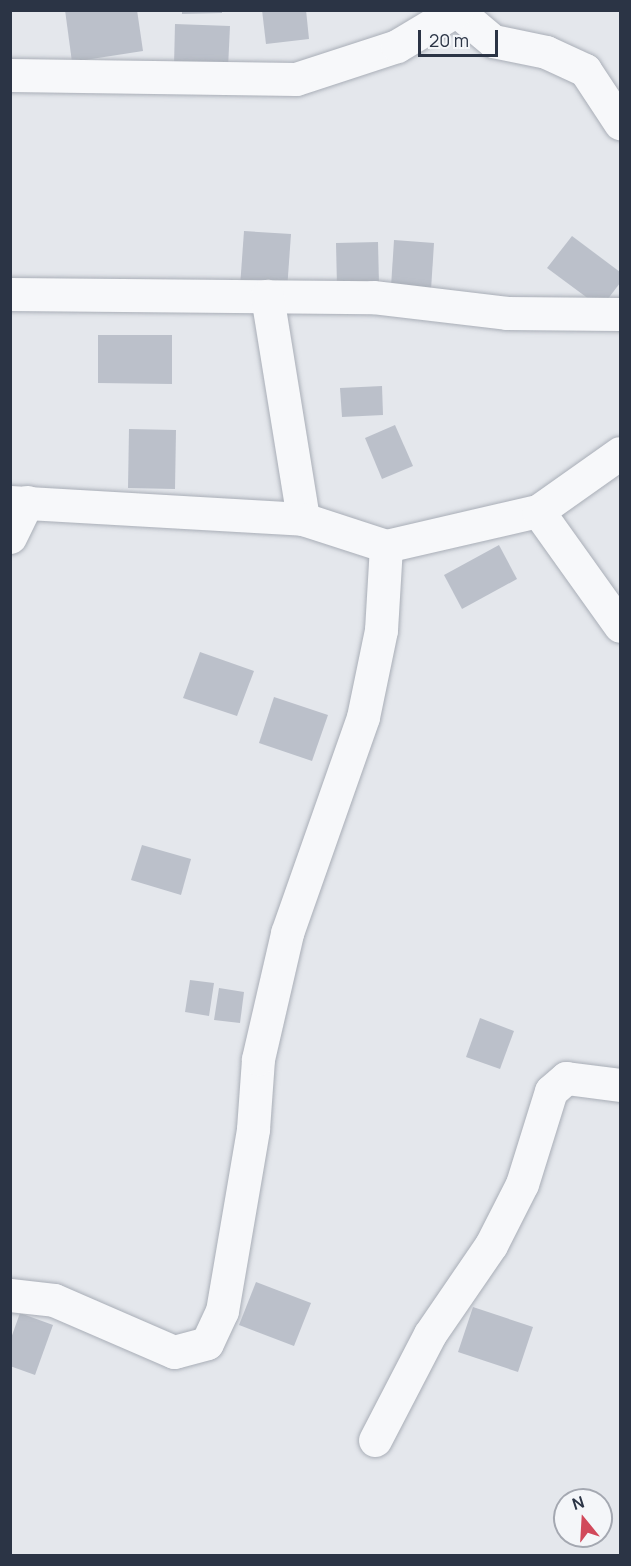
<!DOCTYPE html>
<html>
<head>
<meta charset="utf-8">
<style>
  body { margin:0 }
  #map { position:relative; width:631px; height:1566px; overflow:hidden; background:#e4e7ec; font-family:Manrope,sans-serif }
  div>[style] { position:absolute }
  .building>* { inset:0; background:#bbc0ca }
  .roads { filter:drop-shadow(0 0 2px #a9aeb7) drop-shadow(0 0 2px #a9aeb7) }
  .minor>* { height:33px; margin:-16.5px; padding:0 16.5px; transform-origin:16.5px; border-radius:16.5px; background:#f7f8fa }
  span { translate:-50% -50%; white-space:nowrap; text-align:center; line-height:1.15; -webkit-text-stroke:6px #f4f6f9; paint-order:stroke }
  .frame { position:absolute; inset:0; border:12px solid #2b3445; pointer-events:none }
  .north { position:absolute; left:553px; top:1488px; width:60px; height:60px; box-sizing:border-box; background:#f4f6f9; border:2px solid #a4a8b1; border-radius:50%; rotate:342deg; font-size:16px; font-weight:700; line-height:24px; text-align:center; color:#2b3445 }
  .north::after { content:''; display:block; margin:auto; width:21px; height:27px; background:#d1495b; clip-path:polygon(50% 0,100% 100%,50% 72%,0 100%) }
  .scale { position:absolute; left:418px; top:30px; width:80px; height:27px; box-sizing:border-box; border:3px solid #2b3445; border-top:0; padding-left:8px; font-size:18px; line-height:21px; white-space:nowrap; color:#2b3445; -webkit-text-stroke:4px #f4f6f9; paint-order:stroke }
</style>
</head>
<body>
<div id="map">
  <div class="building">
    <div style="clip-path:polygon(65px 10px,137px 10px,143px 51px,72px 62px)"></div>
    <div style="clip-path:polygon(182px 10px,222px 10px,222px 13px,182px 14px)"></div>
    <div style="clip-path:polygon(262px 10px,306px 10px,309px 39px,266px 44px)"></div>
    <div style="clip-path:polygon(175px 24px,230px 26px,228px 68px,174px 66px)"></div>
    <div style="clip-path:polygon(244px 231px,291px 234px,287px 290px,240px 287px)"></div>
    <div style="clip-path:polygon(572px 236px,620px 272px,620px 283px,601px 308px,547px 268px)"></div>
    <div style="clip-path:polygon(394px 240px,434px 243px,431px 290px,391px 287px)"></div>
    <div style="clip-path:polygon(378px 242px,379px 285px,337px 286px,336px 243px)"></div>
    <div style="clip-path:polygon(98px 335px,172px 335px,172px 384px,98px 383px)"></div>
    <div style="clip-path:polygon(382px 386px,383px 415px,342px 417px,340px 388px)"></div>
    <div style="clip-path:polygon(395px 425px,413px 466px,382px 479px,365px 438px)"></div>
    <div style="clip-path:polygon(129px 429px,176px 430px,175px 489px,128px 488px)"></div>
    <div style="clip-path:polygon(499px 545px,517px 579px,462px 609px,444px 575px)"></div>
    <div style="clip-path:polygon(200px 652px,254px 671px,237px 716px,183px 698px)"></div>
    <div style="clip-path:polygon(274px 697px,328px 715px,312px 761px,259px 743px)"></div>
    <div style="clip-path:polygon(142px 845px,191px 859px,181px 895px,131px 880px)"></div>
    <div style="clip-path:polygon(190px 980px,214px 983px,209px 1016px,185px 1012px)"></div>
    <div style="clip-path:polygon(219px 988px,244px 992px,240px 1023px,214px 1020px)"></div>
    <div style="clip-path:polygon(480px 1018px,514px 1031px,500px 1069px,466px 1057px)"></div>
    <div style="clip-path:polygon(256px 1282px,311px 1303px,294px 1346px,239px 1325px)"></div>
    <div style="clip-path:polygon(473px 1307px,533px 1327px,518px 1372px,458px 1352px)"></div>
    <div style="clip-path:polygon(20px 1313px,53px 1325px,35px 1375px,10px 1366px,10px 1341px)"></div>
  </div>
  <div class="roads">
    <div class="minor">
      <div style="left:456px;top:10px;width:48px;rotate:40deg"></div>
      <div style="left:493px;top:41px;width:54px;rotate:11.7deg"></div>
      <div style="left:546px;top:52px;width:43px;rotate:24.8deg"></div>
      <div style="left:585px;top:70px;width:64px;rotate:56.6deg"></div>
      <div style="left:10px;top:75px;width:286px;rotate:0.8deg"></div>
      <div style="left:296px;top:79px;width:106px;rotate:-18.1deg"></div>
      <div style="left:397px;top:46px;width:70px;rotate:-31deg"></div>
      <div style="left:10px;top:294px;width:363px;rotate:0.5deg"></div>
      <div style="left:373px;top:297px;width:135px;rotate:6.8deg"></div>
      <div style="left:507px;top:313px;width:113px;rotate:0.5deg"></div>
      <div style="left:267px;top:296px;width:226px;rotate:80.8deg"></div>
      <div style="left:10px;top:502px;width:293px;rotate:3.3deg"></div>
      <div style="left:303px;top:519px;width:87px;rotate:18deg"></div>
      <div style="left:386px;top:546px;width:156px;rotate:-13deg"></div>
      <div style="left:538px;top:511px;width:141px;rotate:54.5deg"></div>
      <div style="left:538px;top:511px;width:100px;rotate:-35.3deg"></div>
      <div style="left:10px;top:537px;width:39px;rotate:-64deg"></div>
      <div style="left:10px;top:1295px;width:44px;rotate:6.5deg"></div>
      <div style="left:54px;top:1300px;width:131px;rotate:23.4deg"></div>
      <div style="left:174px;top:1352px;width:34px;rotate:-15deg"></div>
      <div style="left:207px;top:1343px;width:35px;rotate:-65deg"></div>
      <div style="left:222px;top:1311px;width:185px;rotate:-80.3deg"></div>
      <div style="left:253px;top:1129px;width:70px;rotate:-85.9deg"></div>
      <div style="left:258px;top:1059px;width:129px;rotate:-77deg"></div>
      <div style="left:287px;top:933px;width:229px;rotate:-70.6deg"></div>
      <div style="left:363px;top:717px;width:89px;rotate:-78.3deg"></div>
      <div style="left:381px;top:630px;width:84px;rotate:-86.6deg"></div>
      <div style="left:375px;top:1440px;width:119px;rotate:-62.6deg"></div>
      <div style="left:430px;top:1334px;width:108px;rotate:-55.6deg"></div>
      <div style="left:491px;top:1245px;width:68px;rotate:-63.1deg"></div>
      <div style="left:522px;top:1184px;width:97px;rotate:-72.7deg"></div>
      <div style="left:551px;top:1091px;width:20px;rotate:-41deg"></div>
      <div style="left:566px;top:1078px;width:54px;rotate:7.4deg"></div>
    </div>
  </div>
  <div class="frame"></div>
  <div class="north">N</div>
  <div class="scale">20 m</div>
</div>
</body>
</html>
